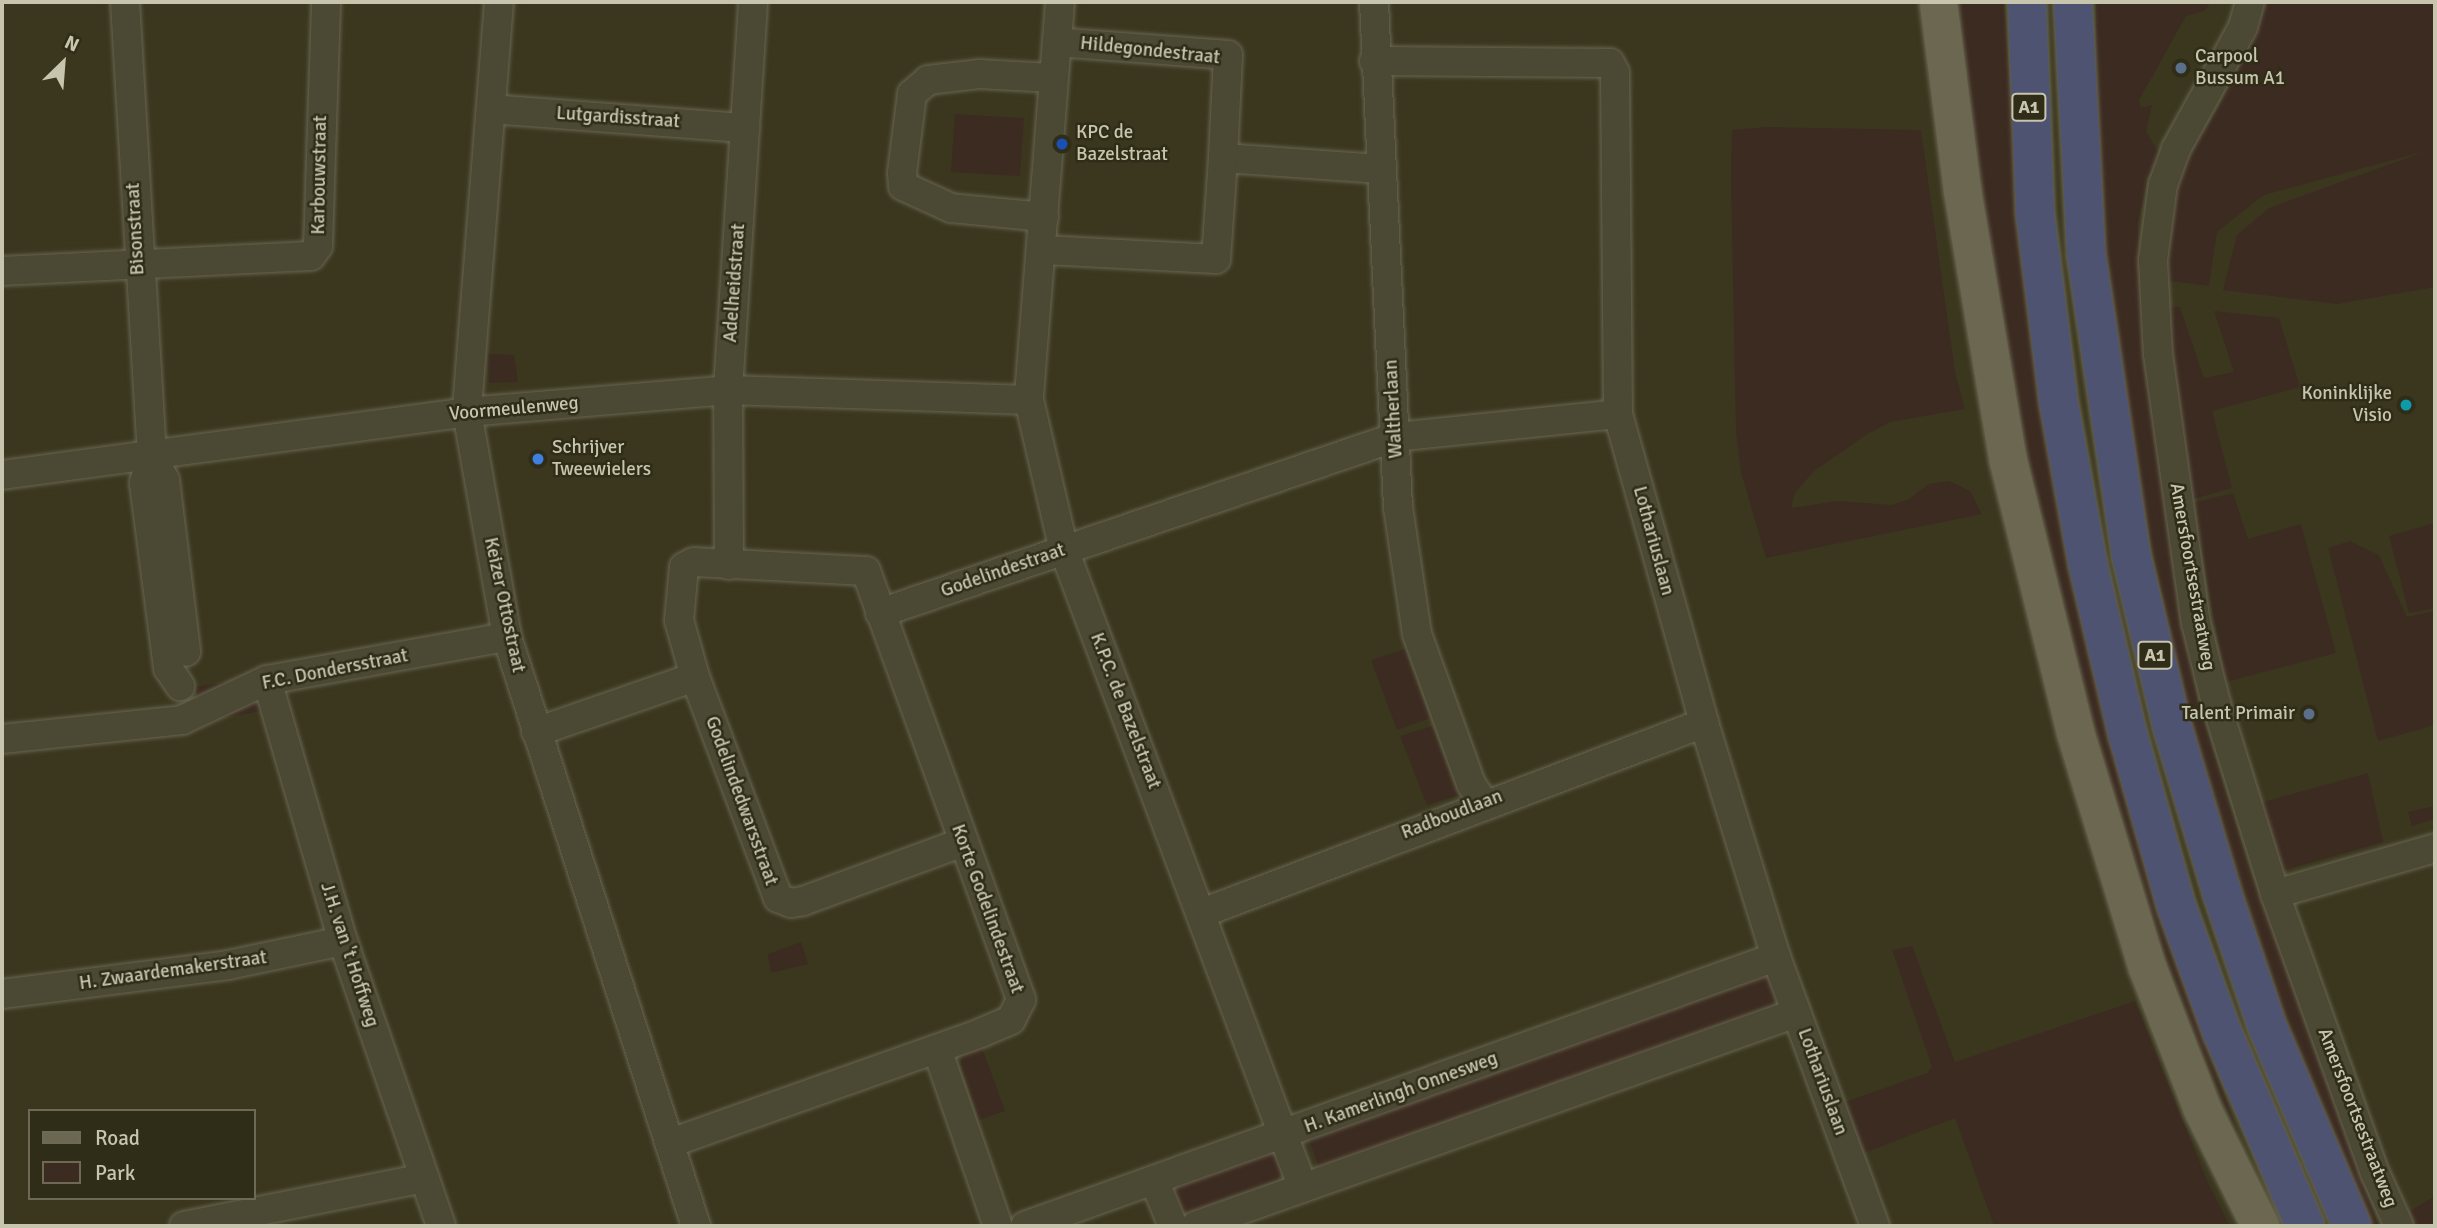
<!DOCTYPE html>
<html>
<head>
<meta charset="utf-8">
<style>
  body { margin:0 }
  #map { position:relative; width:2437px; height:1228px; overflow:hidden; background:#3b371f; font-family:Signika,sans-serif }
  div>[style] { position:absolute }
  .green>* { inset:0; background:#3c2b21 }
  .roads { filter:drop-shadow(0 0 2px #696650) drop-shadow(0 0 2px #696650) }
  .minor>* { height:28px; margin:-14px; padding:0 14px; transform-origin:14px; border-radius:14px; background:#4b4833 }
  .major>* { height:37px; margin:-18.5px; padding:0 18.5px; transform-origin:18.5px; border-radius:18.5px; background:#6b6750 }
  .highway>* { height:38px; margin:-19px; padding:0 19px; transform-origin:19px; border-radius:19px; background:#4f5372 }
  .dots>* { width:19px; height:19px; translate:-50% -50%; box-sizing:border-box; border:4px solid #2f2c18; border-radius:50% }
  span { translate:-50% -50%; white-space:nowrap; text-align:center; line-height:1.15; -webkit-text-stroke:5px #2f2c18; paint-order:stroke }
  .shield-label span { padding:2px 5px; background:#2f2c18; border:2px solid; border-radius:5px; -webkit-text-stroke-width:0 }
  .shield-label { font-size:18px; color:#c7c5ad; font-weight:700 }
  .street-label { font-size:19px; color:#c7c5ad }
  .poi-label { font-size:19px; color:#c7c5ad }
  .left { translate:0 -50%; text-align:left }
  .right { translate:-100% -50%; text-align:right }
  .frame { position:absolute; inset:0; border:4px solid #c7c5ad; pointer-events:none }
  .legend { position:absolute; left:28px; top:1109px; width:228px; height:91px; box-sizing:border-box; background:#2f2c18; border:2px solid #6c6954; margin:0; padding:9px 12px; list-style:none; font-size:21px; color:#c7c5ad }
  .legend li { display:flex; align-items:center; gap:14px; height:35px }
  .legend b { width:35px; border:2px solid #6c6954 }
  .north { position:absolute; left:28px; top:28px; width:70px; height:70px; -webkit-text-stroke:5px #2f2c18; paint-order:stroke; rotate:25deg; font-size:19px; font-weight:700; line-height:28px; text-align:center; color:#c7c5ad }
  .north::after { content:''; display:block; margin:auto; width:24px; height:32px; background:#c7c5ad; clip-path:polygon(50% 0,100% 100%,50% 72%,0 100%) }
</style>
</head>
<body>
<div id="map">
  <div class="green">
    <div style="clip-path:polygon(1957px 2px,2004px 2px,2023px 267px,2172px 948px,2242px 1145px,2184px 1012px,2098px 758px,2031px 499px,1966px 124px)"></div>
    <div style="clip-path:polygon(2096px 2px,2211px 2px,2204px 11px,2186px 16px,2139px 100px,2141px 108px,2152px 105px,2146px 131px,2162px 158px,2148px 178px,2138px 222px,2139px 281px,2156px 421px,2197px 699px,2248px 864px,2379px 1226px,2371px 1226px,2273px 991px,2194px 745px,2121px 405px,2096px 183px)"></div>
    <div style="clip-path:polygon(2264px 2px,2435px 2px,2435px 287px,2337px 304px,2223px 290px,2237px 235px,2269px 208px,2426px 151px,2264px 195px,2217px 232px,2209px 286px,2162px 280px,2171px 186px,2220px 105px,2262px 16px)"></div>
    <div style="clip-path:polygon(955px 114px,1024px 118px,1020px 176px,951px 172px)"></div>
    <div style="clip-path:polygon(1767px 127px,1921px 130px,1955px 372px,1965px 409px,1890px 422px,1866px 435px,1814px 471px,1795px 493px,1791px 508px,1838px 501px,1892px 505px,1909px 499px,1929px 484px,1950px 481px,1970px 491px,1982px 514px,1766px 558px,1741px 472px,1736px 432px,1731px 178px,1732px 130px)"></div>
    <div style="clip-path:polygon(2180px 307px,2204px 378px,2234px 372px,2214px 311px,2279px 318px,2300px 387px,2212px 411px,2232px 488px,2190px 500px,2161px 308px)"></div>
    <div style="clip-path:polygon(488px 354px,514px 355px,518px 382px,489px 383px)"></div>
    <div style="clip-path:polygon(2233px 493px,2248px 539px,2301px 524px,2336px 653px,2226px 682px,2192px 503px)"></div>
    <div style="clip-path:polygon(2435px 523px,2435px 608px,2409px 613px,2389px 536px)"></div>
    <div style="clip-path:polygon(2350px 541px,2379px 555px,2407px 617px,2435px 611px,2435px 725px,2378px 741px,2328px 548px)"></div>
    <div style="clip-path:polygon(1405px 649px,1430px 718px,1397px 730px,1371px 660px)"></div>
    <div style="clip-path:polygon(262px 677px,268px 710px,201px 721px,196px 687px)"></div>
    <div style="clip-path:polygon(1432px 726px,1459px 795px,1427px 805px,1400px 736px)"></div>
    <div style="clip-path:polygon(2368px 773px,2383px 842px,2281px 871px,2260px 803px)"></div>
    <div style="clip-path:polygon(2435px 806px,2435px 819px,2412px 826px,2408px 812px)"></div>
    <div style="clip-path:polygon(801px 942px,808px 964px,771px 973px,768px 954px)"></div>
    <div style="clip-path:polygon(1912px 946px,1955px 1062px,2135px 1001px,2207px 1181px,2230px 1226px,1994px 1226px,1955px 1118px,1864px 1153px,1845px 1102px,1927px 1073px,1932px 1067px,1892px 950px)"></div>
    <div style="clip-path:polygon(1768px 971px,1780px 1004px,1771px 1008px,1320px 1170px,1308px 1136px)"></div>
    <div style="clip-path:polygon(981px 1045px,1005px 1111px,979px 1120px,960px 1064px,964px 1055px)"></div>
    <div style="clip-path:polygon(1268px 1151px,1278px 1157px,1282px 1170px,1276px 1181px,1188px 1214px,1173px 1209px,1170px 1186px)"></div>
    <div style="clip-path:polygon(2435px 1196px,2435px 1225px,2416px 1226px,2410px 1211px)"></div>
  </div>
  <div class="roads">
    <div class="minor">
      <div style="left:125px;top:2px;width:455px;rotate:86.6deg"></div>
      <div style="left:152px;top:456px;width:28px;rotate:107deg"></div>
      <div style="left:144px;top:483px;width:187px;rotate:82.6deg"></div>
      <div style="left:168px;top:668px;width:22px;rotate:56deg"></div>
      <div style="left:499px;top:2px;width:411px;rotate:94.5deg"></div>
      <div style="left:467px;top:412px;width:229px;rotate:79.9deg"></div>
      <div style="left:507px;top:637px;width:619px;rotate:72.21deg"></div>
      <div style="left:1060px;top:2px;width:399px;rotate:94.5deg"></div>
      <div style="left:1029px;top:400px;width:154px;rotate:76.9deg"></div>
      <div style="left:1064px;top:550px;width:681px;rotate:69.46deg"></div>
      <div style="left:1374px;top:2px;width:506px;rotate:87.28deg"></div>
      <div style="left:1398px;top:507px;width:128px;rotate:81.5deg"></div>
      <div style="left:1417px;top:634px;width:159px;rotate:70.2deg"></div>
      <div style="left:1471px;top:784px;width:23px;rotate:56deg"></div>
      <div style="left:2250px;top:2px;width:26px;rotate:106deg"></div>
      <div style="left:2243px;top:27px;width:139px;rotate:118.8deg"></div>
      <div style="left:2176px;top:149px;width:37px;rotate:110deg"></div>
      <div style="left:2163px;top:184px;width:77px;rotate:97.5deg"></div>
      <div style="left:2153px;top:260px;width:94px;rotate:87deg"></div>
      <div style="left:2158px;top:354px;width:272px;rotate:82deg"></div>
      <div style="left:2196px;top:623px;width:82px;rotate:76deg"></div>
      <div style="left:2216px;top:703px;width:200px;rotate:72.8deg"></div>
      <div style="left:2275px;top:894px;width:296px;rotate:70.3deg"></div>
      <div style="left:2375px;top:1173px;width:58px;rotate:65.6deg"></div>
      <div style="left:1374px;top:61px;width:236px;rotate:0.5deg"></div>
      <div style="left:1610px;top:63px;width:11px;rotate:63deg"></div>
      <div style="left:1615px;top:73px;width:341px;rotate:89.5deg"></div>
      <div style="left:1618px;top:414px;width:321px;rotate:74.4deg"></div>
      <div style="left:1704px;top:723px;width:245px;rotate:72.9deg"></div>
      <div style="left:1776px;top:957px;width:287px;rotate:69.8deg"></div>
      <div style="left:491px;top:109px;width:255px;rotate:4.3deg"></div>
      <div style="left:1223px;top:158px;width:158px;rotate:4deg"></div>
      <div style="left:1044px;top:217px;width:93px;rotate:-174.5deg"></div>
      <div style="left:951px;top:208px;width:53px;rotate:-155.4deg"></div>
      <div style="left:903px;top:186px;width:13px;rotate:-94deg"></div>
      <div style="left:902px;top:173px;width:80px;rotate:-82.8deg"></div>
      <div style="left:912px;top:94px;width:21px;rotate:-41deg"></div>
      <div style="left:928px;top:80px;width:51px;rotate:-6.7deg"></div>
      <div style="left:979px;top:74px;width:73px;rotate:3.1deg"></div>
      <div style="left:1044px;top:250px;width:172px;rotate:3deg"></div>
      <div style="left:1216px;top:259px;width:101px;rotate:-86deg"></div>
      <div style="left:1223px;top:158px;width:103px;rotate:-87.2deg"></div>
      <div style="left:1228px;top:55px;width:171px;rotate:-175.7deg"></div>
      <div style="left:2px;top:271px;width:309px;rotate:-2.8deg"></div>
      <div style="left:311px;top:256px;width:12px;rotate:-55deg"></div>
      <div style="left:318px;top:246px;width:244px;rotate:-88.1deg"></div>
      <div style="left:152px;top:456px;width:27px;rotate:62deg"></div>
      <div style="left:165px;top:480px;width:173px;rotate:83deg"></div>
      <div style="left:2px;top:475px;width:469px;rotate:-7.7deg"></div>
      <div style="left:467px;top:412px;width:262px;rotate:-4.8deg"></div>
      <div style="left:728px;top:390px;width:301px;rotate:1.9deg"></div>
      <div style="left:729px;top:565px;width:175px;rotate:-90.3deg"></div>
      <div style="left:728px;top:390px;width:389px;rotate:-86.3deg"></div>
      <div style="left:880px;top:613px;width:545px;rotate:-18.83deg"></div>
      <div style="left:1396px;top:437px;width:223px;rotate:-5.9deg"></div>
      <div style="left:695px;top:677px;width:236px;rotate:69.4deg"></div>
      <div style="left:778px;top:898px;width:14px;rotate:21deg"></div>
      <div style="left:791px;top:903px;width:12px;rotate:-9deg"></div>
      <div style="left:803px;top:901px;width:171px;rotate:-20.2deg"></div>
      <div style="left:267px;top:680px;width:272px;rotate:73.8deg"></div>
      <div style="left:343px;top:941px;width:301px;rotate:71deg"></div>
      <div style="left:536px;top:732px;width:168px;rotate:-19.1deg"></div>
      <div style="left:695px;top:677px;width:59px;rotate:-105.7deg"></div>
      <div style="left:679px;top:620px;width:53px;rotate:-84.6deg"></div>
      <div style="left:684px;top:567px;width:11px;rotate:-27deg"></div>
      <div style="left:694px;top:562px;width:172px;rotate:3deg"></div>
      <div style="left:866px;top:571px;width:456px;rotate:70.1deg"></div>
      <div style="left:1021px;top:1000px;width:22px;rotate:117deg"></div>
      <div style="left:1011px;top:1020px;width:33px;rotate:157deg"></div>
      <div style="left:981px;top:1033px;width:330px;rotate:160.5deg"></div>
      <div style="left:2px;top:739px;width:181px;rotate:-6deg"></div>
      <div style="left:182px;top:720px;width:94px;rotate:-25.2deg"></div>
      <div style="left:267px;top:680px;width:244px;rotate:-10.2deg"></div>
      <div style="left:2275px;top:894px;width:166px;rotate:-16deg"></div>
      <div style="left:1202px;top:913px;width:537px;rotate:-20.73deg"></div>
      <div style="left:2px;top:994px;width:228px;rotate:-7.3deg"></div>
      <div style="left:228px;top:965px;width:117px;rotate:-11.8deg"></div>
      <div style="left:937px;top:1049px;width:187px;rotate:71deg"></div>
      <div style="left:1154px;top:1180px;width:50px;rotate:67.6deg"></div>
      <div style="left:184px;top:1226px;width:245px;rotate:-11.3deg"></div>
      <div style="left:1025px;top:1226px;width:798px;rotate:-19.71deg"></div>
      <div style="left:1195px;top:1226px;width:638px;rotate:-19.51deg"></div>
    </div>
    <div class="major">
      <div style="left:1938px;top:2px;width:190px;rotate:82.7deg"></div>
      <div style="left:1962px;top:190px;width:275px;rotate:80.4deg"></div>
      <div style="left:2008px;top:461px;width:279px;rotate:76.1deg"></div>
      <div style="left:2075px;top:732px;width:246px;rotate:73deg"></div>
      <div style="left:2147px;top:967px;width:152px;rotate:68.8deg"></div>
      <div style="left:2202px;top:1109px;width:131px;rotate:63.6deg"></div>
    </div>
    <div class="highway">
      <div style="left:2027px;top:2px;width:210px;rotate:87.8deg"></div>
      <div style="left:2035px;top:212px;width:193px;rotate:82.9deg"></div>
      <div style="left:2059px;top:404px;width:164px;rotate:79.8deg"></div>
      <div style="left:2088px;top:565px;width:175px;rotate:76.8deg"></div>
      <div style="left:2128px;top:735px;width:177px;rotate:74.2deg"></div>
      <div style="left:2176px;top:905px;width:135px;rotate:70.1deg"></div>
      <div style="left:2222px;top:1032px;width:211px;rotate:66.8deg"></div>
      <div style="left:2073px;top:2px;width:251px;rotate:87deg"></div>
      <div style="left:2086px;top:253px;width:305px;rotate:81.5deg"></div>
      <div style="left:2131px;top:555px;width:176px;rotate:76.5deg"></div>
      <div style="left:2172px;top:726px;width:174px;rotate:73.3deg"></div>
      <div style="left:2222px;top:893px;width:140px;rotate:71.3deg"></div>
      <div style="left:2267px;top:1026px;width:217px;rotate:67deg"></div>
    </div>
  </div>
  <div class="dots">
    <div style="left:2181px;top:68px;background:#5c6f8a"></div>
    <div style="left:1062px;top:144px;background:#1a4fb4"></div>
    <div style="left:2406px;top:405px;background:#0f9aa8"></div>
    <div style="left:538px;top:459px;background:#3f7fe0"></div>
    <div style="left:2309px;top:714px;background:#5c6f8a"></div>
  </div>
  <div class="shield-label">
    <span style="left:2029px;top:107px">A1</span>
    <span style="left:2155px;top:655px">A1</span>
  </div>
  <div class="street-label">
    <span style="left:1150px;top:51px;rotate:6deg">Hildegondestraat</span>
    <span style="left:618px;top:118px;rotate:4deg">Lutgardisstraat</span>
    <span style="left:320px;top:175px;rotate:-89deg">Karbouwstraat</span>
    <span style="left:136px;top:229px;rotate:-93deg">Bisonstraat</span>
    <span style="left:735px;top:283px;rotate:-86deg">Adelheidstraat</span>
    <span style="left:514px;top:409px;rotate:-5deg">Voormeulenweg</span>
    <span style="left:1394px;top:409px;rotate:-93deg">Waltherlaan</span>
    <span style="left:1653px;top:541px;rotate:75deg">Lothariuslaan</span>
    <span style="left:1003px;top:571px;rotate:-19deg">Godelindestraat</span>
    <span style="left:2192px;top:577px;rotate:80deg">Amersfoortsestraatweg</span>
    <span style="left:504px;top:605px;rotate:78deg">Keizer Ottostraat</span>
    <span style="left:335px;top:670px;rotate:-11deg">F.C. Dondersstraat</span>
    <span style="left:1125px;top:711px;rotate:69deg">K.P.C. de Bazelstraat</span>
    <span style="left:741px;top:801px;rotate:70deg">Godelindedwarsstraat</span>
    <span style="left:1452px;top:815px;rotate:-21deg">Radboudlaan</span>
    <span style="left:987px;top:909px;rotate:70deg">Korte Godelindestraat</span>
    <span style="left:349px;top:955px;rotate:72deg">J.H. van 't Hoffweg</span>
    <span style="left:173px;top:971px;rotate:-8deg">H. Zwaardemakerstraat</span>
    <span style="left:1822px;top:1082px;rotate:70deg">Lothariuslaan</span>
    <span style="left:1401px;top:1093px;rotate:-20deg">H. Kamerlingh Onnesweg</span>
    <span style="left:2357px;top:1118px;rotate:69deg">Amersfoortsestraatweg</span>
  </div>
  <div class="poi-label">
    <span class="left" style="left:2195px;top:68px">Carpool<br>Bussum A1</span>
    <span class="left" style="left:1076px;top:144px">KPC de<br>Bazelstraat</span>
    <span class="right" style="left:2392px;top:405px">Koninklijke<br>Visio</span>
    <span class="left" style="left:552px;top:459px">Schrijver<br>Tweewielers</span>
    <span class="right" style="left:2295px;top:714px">Talent Primair</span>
  </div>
  <div class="frame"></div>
  <ul class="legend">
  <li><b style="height:9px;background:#6b6750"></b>Road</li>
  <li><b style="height:19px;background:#3c2b21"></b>Park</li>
  </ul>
  <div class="north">N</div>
</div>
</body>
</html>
